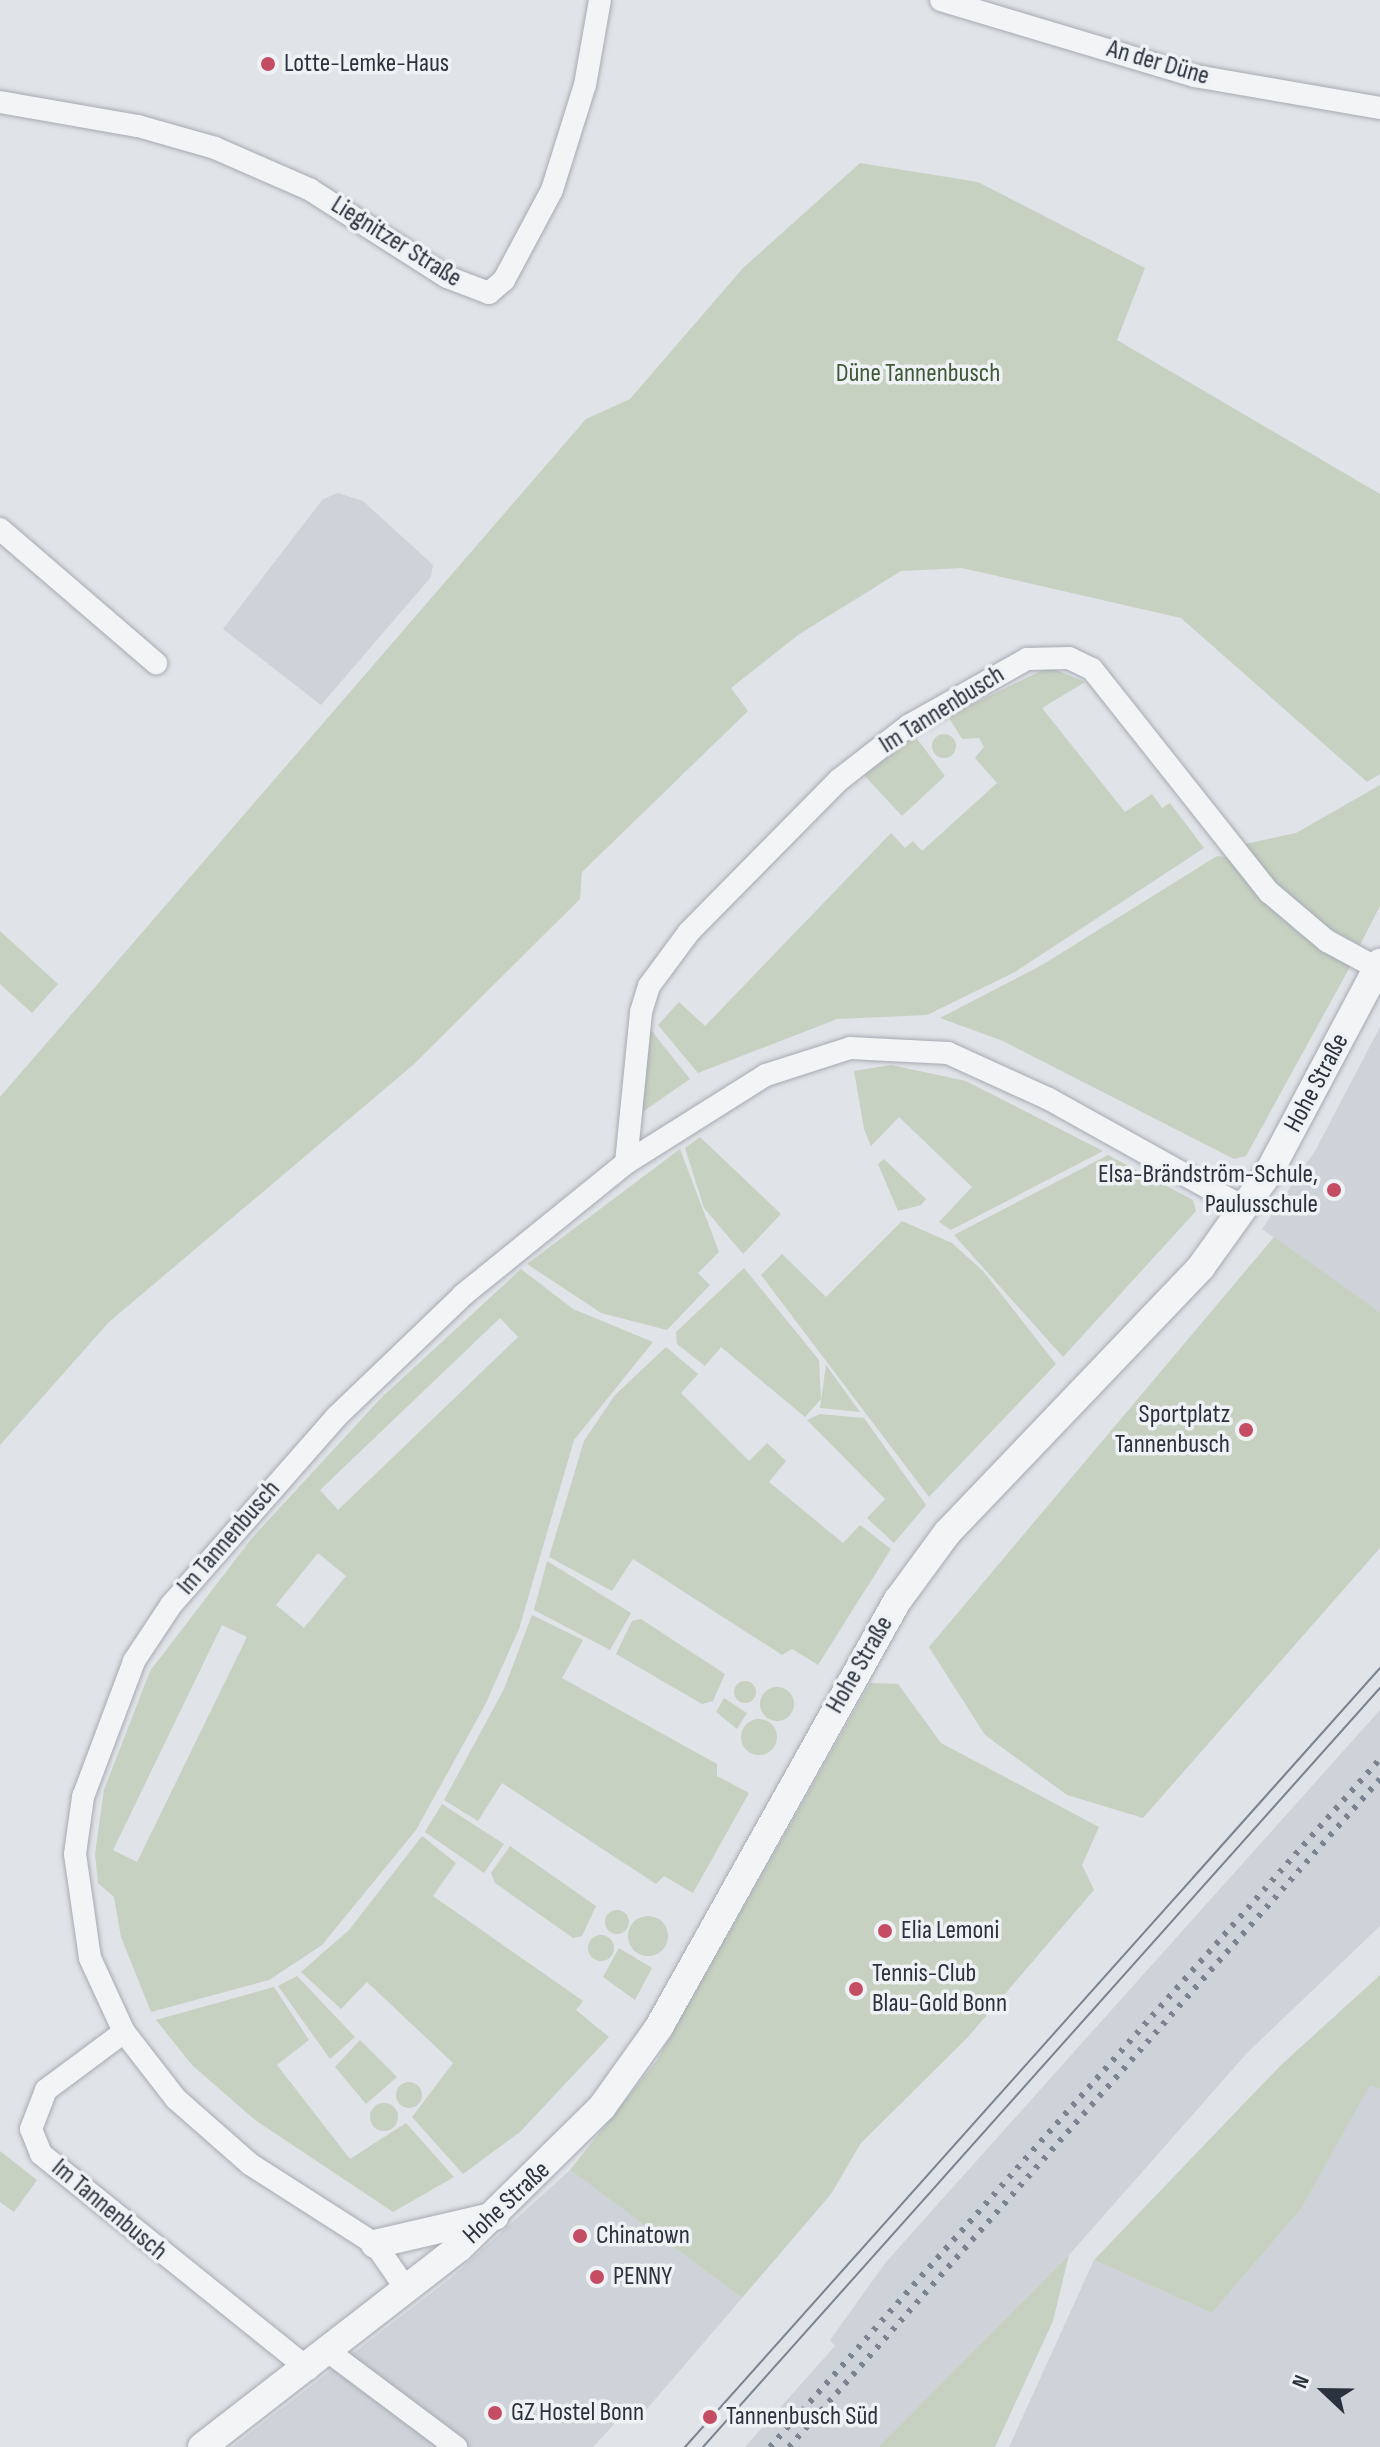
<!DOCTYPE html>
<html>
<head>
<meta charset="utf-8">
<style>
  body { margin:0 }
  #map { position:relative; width:1380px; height:2447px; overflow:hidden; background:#e0e3e8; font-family:"Sofia Sans Condensed",sans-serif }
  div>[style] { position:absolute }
  .built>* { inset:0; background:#ced2d9 }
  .green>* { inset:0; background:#c6d1c1 }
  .round { border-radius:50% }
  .roads { filter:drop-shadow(0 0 2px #a6aab2) drop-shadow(0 0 2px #a6aab2) }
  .minor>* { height:22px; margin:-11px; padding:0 11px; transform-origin:11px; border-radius:11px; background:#f2f4f6 }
  .tertiary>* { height:28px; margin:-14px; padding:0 14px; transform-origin:14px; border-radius:14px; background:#f2f4f6 }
  .tram>* { height:2px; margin:-1px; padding:0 1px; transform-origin:1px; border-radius:1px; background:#7a8390 }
  .rail>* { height:6px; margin-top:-3px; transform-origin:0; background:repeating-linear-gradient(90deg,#7a8390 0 4px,transparent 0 12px) }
  .dots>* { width:22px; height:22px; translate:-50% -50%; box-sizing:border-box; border:4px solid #eff2f5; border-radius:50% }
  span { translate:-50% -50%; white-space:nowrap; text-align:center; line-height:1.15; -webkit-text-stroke:7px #eff2f5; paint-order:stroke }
  .street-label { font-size:26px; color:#2a323e }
  .poi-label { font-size:26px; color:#2a323e }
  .left { translate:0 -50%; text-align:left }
  .right { translate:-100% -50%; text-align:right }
  .park-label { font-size:26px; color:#3f5938 }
  .north { position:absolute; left:1284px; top:2351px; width:80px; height:80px; -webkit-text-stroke:6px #eff2f5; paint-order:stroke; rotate:292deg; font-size:22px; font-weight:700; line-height:32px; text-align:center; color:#2a323e }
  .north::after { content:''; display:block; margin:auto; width:28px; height:36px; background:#2a323e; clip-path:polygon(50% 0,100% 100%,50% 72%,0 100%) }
</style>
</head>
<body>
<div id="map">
  <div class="built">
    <div style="clip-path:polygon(338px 493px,363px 501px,433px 565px,431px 577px,321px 705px,223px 629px,323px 499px)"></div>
    <div style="clip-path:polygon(1380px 1027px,1380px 1312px,1262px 1229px,1315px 1151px)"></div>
    <div style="clip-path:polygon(1380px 1710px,1380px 1926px,1247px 2053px,1069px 2255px,878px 2447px,745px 2447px,835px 2346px,830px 2340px,886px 2262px)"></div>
    <div style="clip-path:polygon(1370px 2084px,1380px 2089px,1380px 2447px,1009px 2447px,1094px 2260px,1212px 2313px,1301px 2209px)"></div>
    <div style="clip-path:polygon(570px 2170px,742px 2298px,640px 2417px,629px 2408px,593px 2447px,232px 2447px,452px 2277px)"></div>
  </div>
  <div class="green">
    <div style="clip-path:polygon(860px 163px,978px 182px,1145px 268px,1117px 340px,1380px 494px,1380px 774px,1367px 782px,1181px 618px,962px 568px,901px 571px,798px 635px,731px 688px,748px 711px,582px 872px,580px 899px,413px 1065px,109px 1322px,0 1445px,0 1097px,586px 419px,630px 399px,743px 268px)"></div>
    <div style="clip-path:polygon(1049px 667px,1085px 682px,1042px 708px,1125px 812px,1152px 794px,1162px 808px,1170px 803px,1204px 848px,1015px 972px,927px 1015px,837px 1019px,698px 1073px,658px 1025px,679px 1002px,705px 1026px,891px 833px,905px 848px,913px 841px,922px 851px,997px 783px,975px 758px,984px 747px,979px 738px,962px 739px,948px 716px)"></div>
    <div class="round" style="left:932px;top:734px;width:24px;height:24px"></div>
    <div style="clip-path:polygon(915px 736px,945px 776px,902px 816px,864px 775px)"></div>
    <div style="clip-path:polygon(1380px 785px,1380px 906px,1360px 945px,1296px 910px,1240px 845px,1296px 833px)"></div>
    <div style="clip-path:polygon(1217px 856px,1227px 857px,1298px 933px,1351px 965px,1246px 1156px,1234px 1159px,1003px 1041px,940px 1018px,1042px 965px)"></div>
    <div style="clip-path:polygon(0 931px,58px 984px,32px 1013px,0 984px)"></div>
    <div style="clip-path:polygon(650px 1029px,690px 1079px,641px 1113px)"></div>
    <div style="clip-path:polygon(891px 1065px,966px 1081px,1103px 1151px,951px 1230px,939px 1222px,972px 1187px,899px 1117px,871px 1146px,864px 1129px,854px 1071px)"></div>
    <div style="clip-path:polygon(700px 1137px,781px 1214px,743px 1254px,704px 1208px,685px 1148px)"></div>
    <div style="clip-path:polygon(680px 1149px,719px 1252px,698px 1273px,710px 1285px,667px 1330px,601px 1313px,527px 1264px)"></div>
    <div style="clip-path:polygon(1108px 1155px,1193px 1200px,1196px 1211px,1063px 1357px,954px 1235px)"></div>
    <div style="clip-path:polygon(884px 1159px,926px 1199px,921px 1205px,898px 1211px,878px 1164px)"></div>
    <div style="clip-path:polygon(902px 1221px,952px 1243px,983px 1271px,1056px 1364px,929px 1497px,761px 1275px,782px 1254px,826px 1297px)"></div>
    <div style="clip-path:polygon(1274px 1237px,1380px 1312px,1380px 1548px,1143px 1818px,1067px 1795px,985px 1735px,929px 1647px)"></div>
    <div style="clip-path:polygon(744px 1268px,819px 1360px,821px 1399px,805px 1417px,721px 1347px,705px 1366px,677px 1344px,676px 1332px)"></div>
    <div style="clip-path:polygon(evenodd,521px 1269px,573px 1309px,653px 1342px,574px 1440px,519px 1629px,485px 1705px,416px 1830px,322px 1945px,269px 1980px,151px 2012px,121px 1937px,114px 1897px,98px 1883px,95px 1854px,104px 1790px,150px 1671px,252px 1538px,381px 1398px,521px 1269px,500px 1318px,518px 1337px,338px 1510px,320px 1490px,500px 1318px,521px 1269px,318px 1553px,346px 1576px,304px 1628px,276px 1605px,318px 1553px,521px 1269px,222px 1625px,247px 1637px,137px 1862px,113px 1850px,222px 1625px)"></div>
    <div style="clip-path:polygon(666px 1347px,698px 1374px,681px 1393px,749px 1461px,767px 1443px,786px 1461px,769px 1482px,843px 1543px,860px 1525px,891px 1549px,818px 1665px,792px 1649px,782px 1655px,633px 1559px,612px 1591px,549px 1557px,584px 1441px,615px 1395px)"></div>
    <div style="clip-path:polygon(826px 1365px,860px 1412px,820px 1408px)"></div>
    <div style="clip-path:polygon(820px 1414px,864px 1418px,926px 1505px,894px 1543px,867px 1518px,885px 1499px,807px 1420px)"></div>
    <div style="clip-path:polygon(547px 1561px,631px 1613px,610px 1650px,534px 1610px)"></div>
    <div style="clip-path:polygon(532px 1615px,583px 1640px,562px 1678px,717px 1764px,717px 1776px,749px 1793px,693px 1893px,664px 1876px,656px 1884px,502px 1783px,478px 1821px,444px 1800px,504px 1689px)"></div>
    <div style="clip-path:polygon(641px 1619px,725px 1674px,713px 1701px,702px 1704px,616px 1654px,632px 1621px)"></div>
    <div class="round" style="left:734px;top:1681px;width:22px;height:22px"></div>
    <div style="clip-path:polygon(870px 1683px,898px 1684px,941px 1743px,1099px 1827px,1082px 1865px,1094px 1890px,968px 2037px,861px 2143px,831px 2194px,742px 2298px,570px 2170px,657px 2060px)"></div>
    <div class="round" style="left:760px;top:1687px;width:34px;height:34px"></div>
    <div style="clip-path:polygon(724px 1698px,747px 1713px,737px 1729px,716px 1712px)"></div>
    <div class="round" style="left:741px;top:1719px;width:36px;height:36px"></div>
    <div style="clip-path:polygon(442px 1804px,504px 1844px,484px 1873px,425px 1832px)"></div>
    <div style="clip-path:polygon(422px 1836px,456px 1863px,433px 1896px,583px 2001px,576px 2010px,609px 2037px,520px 2132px,463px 2174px,412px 2117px,453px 2063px,367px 1982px,341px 2009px,301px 1972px,349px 1930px)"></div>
    <div style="clip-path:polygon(510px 1846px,596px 1906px,582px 1936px,573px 1938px,495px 1883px,491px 1873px)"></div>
    <div class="round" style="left:605px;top:1910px;width:24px;height:24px"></div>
    <div class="round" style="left:628px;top:1916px;width:40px;height:40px"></div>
    <div class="round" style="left:588px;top:1935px;width:26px;height:26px"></div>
    <div style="clip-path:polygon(619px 1948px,652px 1968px,635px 2000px,603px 1977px)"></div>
    <div style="clip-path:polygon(1380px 1975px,1380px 2089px,1370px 2085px,1301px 2209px,1212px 2313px,1094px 2260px,1280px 2066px)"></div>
    <div style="clip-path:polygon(297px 1976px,355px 2037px,330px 2059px,278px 1986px)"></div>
    <div style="clip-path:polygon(274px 1987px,309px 2040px,277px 2065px,350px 2159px,406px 2123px,454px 2177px,393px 2212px,255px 2120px,192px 2065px,156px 2020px)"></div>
    <div style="clip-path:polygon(360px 2040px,397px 2077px,366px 2104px,335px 2067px)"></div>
    <div class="round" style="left:396px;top:2082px;width:26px;height:26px"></div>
    <div class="round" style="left:370px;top:2103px;width:28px;height:28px"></div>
    <div style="clip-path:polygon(0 2151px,37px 2180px,14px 2212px,0 2202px)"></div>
    <div style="clip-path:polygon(1069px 2255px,1053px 2321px,995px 2447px,878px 2447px)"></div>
  </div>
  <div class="roads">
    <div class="minor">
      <div style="left:941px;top:0;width:265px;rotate:16.7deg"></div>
      <div style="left:1195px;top:76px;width:188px;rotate:9.8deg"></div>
      <div style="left:0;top:102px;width:140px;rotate:9.9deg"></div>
      <div style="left:138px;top:126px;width:80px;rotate:15.9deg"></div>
      <div style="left:215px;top:148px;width:103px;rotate:23.6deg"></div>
      <div style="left:309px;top:189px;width:164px;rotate:32.5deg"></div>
      <div style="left:447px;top:277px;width:45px;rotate:20.9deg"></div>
      <div style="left:489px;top:293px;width:20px;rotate:-41deg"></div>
      <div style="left:504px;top:280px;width:102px;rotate:-61.9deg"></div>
      <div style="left:552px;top:190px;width:110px;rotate:-72.6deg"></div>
      <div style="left:585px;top:85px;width:86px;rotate:-80deg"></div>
      <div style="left:0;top:529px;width:206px;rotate:40.7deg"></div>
      <div style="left:626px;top:1163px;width:152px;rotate:-84.3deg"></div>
      <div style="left:641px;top:1012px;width:27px;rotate:-73deg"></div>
      <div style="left:649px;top:986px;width:67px;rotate:-53.5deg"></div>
      <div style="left:689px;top:932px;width:214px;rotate:-45.4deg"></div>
      <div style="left:839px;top:780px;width:88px;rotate:-38deg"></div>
      <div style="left:908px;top:726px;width:137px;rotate:-29.4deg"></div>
      <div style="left:1027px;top:659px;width:42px;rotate:-1.4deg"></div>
      <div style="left:1069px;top:658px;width:25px;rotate:26deg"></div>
      <div style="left:1092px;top:669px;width:285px;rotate:51.6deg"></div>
      <div style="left:1269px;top:892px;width:76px;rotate:40.2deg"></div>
      <div style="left:1327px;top:941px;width:57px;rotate:28.4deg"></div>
      <div style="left:124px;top:2032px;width:97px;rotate:143.4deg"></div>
      <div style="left:46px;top:2090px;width:42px;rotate:111deg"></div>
      <div style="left:31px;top:2129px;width:27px;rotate:68deg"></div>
      <div style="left:41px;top:2154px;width:343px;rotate:38.8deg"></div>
      <div style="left:407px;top:2290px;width:56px;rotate:-124.8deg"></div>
      <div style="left:375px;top:2244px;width:148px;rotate:-147.4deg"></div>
      <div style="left:250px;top:2164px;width:98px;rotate:-138.7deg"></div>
      <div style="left:176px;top:2099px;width:85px;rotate:-127.8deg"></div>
      <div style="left:124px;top:2032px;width:81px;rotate:-114.7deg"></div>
      <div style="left:90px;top:1958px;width:105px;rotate:-98.2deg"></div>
      <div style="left:75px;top:1854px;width:58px;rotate:-82deg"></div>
      <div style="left:83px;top:1797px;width:145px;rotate:-69.4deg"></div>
      <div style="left:134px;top:1661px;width:67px;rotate:-56.5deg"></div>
      <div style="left:171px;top:1605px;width:250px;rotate:-48.7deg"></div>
      <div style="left:336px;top:1417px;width:176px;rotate:-43.8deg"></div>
      <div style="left:463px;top:1295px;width:210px;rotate:-39deg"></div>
      <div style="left:626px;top:1163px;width:165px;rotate:-32.2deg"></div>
      <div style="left:766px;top:1075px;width:88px;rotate:-17.8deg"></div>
      <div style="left:850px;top:1048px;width:98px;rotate:2.9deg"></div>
      <div style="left:948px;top:1053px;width:111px;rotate:24.5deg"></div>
      <div style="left:1049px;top:1099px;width:224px;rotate:29.1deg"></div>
      <div style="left:329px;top:2352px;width:159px;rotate:36.8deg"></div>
    </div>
    <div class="tertiary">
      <div style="left:375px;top:2244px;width:123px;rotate:-13.1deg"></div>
      <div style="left:202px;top:2447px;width:326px;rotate:-37.8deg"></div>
      <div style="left:460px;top:2247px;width:199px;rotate:-44.6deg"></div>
      <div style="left:602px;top:2107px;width:98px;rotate:-54.5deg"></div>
      <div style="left:659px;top:2027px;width:489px;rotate:-60.8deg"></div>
      <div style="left:898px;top:1600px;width:83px;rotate:-53.8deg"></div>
      <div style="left:947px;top:1533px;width:368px;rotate:-46.3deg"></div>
      <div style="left:1201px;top:1267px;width:117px;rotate:-54.4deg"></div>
      <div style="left:1269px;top:1172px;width:237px;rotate:-62deg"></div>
    </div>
  </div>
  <div class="tram">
    <div style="left:685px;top:2447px;width:1044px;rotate:-48.26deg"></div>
    <div style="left:703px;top:2447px;width:1017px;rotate:-48.27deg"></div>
  </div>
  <div class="rail">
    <div style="left:770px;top:2447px;width:919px;rotate:-48.44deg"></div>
    <div style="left:789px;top:2447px;width:892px;rotate:-48.5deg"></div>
  </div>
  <div class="dots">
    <div style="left:268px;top:64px;background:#c44d63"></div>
    <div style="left:1334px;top:1190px;background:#c44d63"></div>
    <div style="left:1246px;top:1430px;background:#c44d63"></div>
    <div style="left:885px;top:1931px;background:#c44d63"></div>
    <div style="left:856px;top:1989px;background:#c44d63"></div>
    <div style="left:580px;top:2236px;background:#c44d63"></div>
    <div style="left:597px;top:2277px;background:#c44d63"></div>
    <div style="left:495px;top:2413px;background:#c44d63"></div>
    <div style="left:710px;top:2417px;background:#c44d63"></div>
  </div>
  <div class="street-label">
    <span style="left:1158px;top:63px;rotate:16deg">An der Düne</span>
    <span style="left:396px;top:242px;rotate:32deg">Liegnitzer Straße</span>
    <span style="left:942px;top:710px;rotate:-32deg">Im Tannenbusch</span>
    <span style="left:1317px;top:1083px;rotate:-62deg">Hohe Straße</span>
    <span style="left:229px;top:1538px;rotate:-49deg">Im Tannenbusch</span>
    <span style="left:860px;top:1665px;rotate:-60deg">Hohe Straße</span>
    <span style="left:507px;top:2203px;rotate:-43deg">Hohe Straße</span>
    <span style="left:109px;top:2210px;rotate:40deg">Im Tannenbusch</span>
  </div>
  <div class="poi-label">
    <span class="left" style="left:284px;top:64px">Lotte-Lemke-Haus</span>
    <span class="right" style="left:1318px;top:1190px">Elsa-Brändström-Schule,<br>Paulusschule</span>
    <span class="right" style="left:1230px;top:1430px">Sportplatz<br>Tannenbusch</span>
    <span class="left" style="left:901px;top:1931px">Elia Lemoni</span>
    <span class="left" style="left:872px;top:1989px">Tennis-Club<br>Blau-Gold Bonn</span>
    <span class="left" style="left:596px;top:2236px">Chinatown</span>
    <span class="left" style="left:613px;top:2277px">PENNY</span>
    <span class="left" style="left:511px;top:2413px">GZ Hostel Bonn</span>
    <span class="left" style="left:726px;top:2417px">Tannenbusch Süd</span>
  </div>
  <div class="park-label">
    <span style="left:918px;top:374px">Düne Tannenbusch</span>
  </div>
  <div class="north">N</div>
</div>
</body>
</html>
